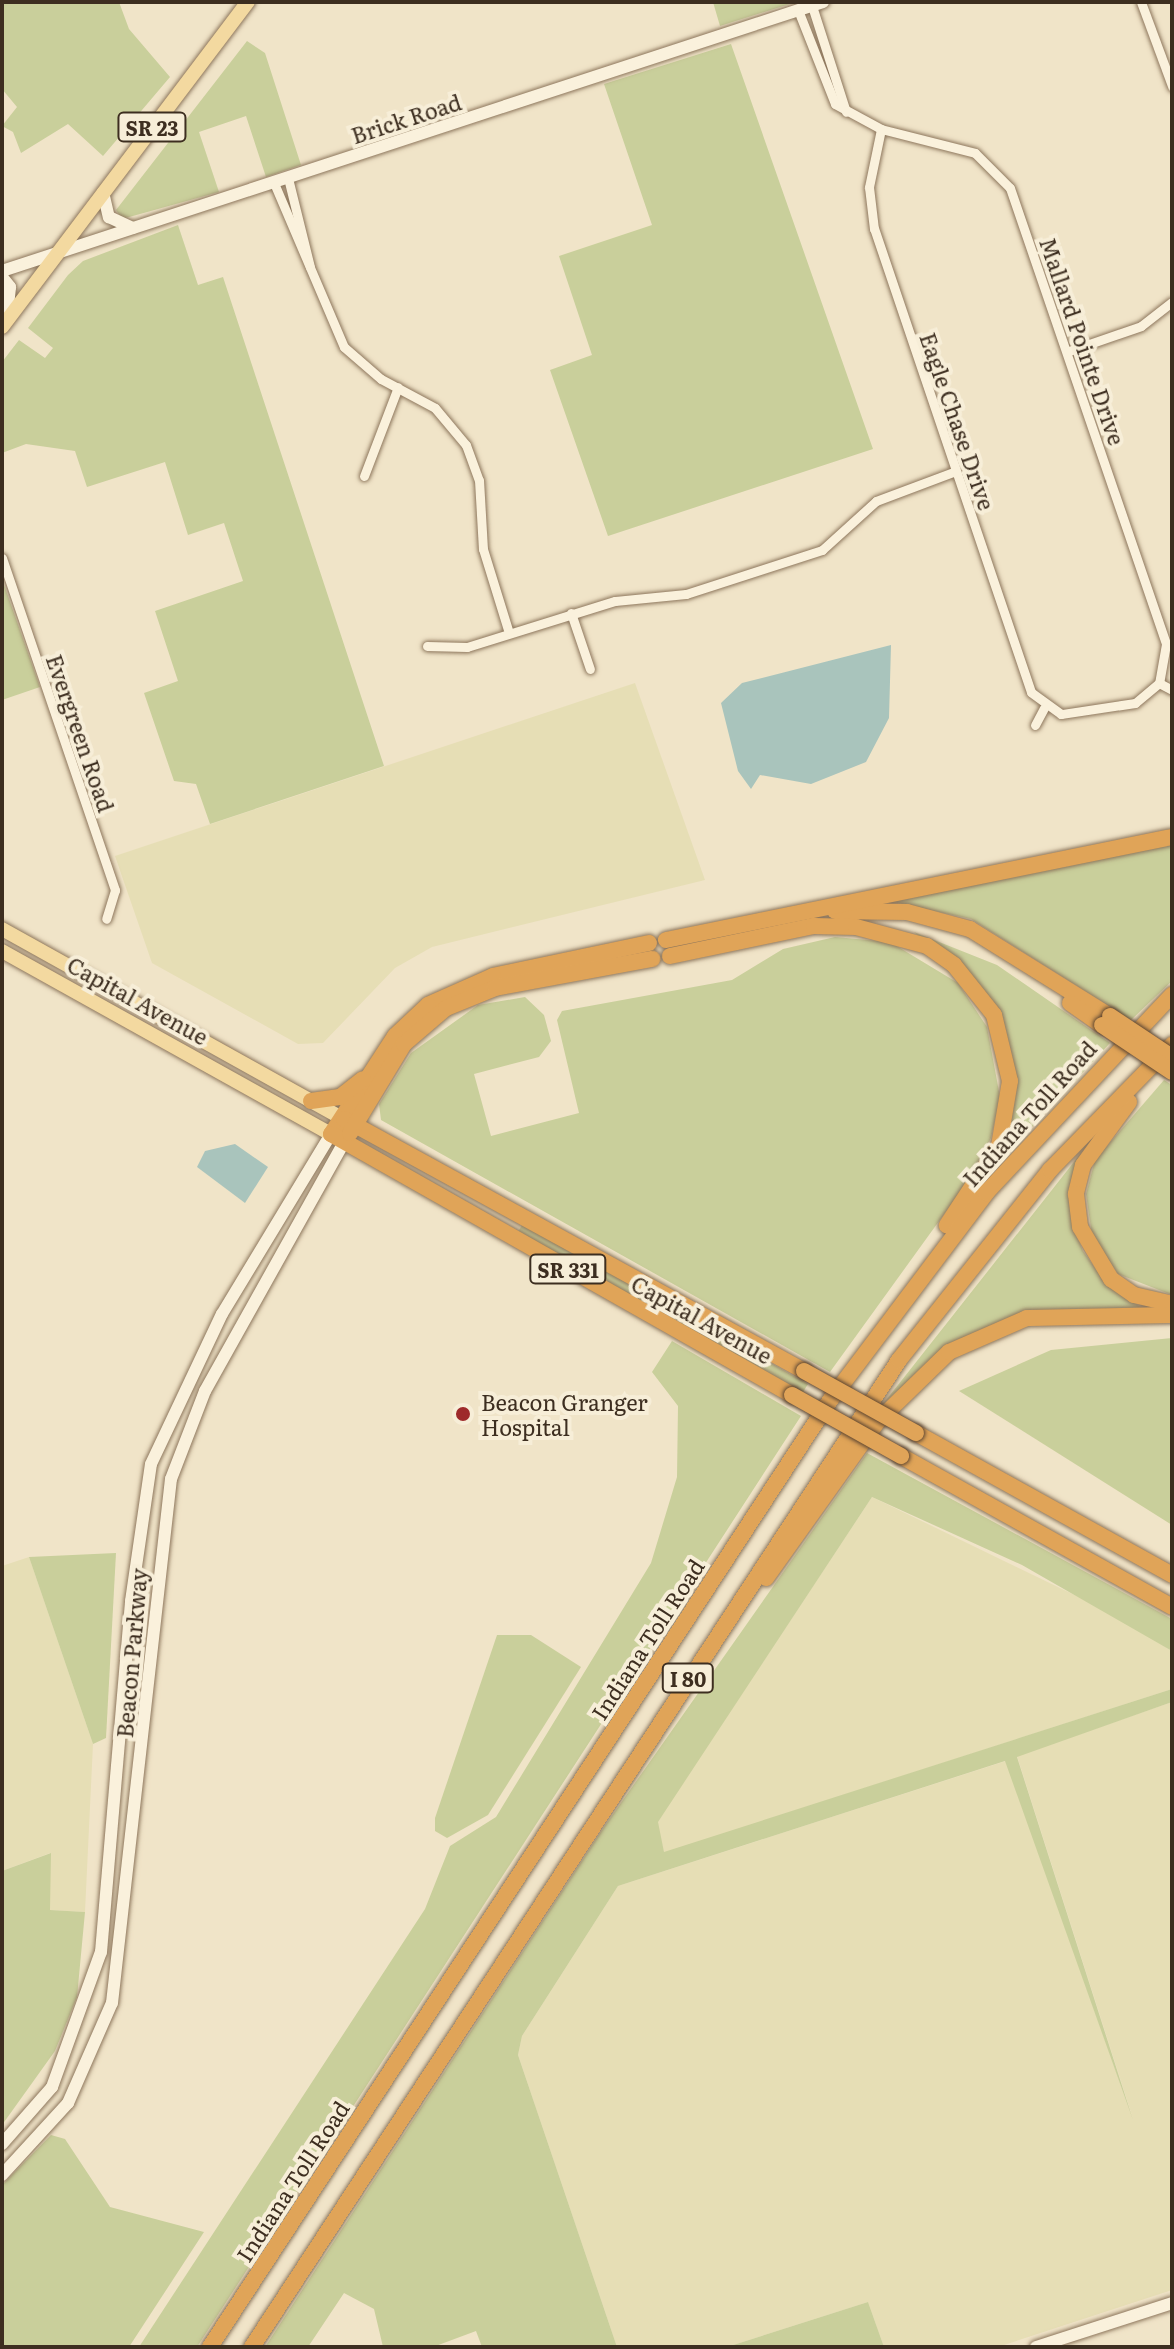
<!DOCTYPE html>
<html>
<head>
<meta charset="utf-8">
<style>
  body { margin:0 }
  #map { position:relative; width:1174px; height:2349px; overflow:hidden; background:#f0e4c8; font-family:Literata,serif }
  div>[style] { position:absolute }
  .farmland>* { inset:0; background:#e6deb5 }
  .green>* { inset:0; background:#c9cf9b }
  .water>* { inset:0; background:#a9c4bc }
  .roads { filter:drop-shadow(0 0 2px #8d765c) drop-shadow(0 0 2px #8d765c) }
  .street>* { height:9px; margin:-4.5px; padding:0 4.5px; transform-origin:4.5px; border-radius:4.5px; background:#faf1dc }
  .secondary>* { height:12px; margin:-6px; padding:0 6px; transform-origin:6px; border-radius:6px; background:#faf1dc }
  .primary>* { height:14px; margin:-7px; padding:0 7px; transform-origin:7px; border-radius:7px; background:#f3d9a0 }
  .highway>* { height:16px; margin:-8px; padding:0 8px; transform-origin:8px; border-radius:8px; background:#e0a458 }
  .bridges { filter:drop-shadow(0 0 2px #5b4430) drop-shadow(0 0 2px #5b4430) }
  .highway-bridge>* { height:16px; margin:-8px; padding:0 8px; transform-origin:8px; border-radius:8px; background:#e0a458 }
  .dots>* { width:22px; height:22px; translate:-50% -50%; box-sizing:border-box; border:4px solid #f7eed8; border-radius:50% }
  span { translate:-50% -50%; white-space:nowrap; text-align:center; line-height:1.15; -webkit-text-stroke:8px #f7eed8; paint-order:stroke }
  .shield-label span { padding:2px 6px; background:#f7eed8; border:2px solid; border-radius:6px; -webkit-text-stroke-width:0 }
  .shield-label { font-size:20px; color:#3d2e20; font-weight:700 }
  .street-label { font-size:22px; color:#3d2e20 }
  .poi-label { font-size:22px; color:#3d2e20 }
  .left { translate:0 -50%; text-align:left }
  .frame { position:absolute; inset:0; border:4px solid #3d2e20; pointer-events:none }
</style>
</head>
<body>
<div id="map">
  <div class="farmland">
    <div style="clip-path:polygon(635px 683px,705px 880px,432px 947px,395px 968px,323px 1043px,298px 1044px,152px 963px,115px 856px)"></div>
    <div style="clip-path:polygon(872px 1497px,1118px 1616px,1172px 1651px,1172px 1689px,664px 1853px,657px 1822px)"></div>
    <div style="clip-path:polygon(29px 1557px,93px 1744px,85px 1912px,50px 1910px,50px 1853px,2px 1871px,2px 1566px)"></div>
    <div style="clip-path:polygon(1172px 1702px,1172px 2290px,998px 2347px,884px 2347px,868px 2302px,727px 2347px,617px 2347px,518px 2055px,522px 2036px,618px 1886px,1006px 1761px,1133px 2119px,1017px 1756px)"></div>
  </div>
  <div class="green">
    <div style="clip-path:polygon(2px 2px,119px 2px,129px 29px,170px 77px,103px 156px,68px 124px,21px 153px,13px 132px,2px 126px,17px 107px,2px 89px)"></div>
    <div style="clip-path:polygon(713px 2px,796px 2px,720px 26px)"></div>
    <div style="clip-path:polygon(247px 41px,265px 53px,301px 165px,266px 177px,246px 116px,199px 132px,219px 192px,122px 219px,116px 210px)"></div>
    <div style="clip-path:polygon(731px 44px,873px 449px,608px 536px,550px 370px,592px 355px,559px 256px,652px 225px,604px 84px)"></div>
    <div style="clip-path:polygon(178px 225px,198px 285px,223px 277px,384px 766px,210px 824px,196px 784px,174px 781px,144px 693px,178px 681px,155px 611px,243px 581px,224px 523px,188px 535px,165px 462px,87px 487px,75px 451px,26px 444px,2px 453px,2px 362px,19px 340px,45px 358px,53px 348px,28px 328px,68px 275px,83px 261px)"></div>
    <div style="clip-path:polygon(2px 579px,40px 687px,2px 700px)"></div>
    <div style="clip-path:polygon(1172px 842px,1172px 981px,1131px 1020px,971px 919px,884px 900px)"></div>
    <div style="clip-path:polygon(914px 932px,997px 965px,1110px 1043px,995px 1167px,1010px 1121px,994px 1009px)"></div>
    <div style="clip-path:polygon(835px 937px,890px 942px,958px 983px,987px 1027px,1000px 1097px,991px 1138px,968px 1181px,830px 1372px,381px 1120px,379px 1104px,411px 1053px,478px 1005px,525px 997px,544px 1015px,551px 1041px,539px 1057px,474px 1074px,491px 1136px,579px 1113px,557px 1020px,562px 1011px,732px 980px,783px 949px)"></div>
    <div style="clip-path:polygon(1164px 1080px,1172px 1085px,1172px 1295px,1118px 1274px,1092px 1235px,1086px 1194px,1095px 1160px)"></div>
    <div style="clip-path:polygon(1081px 1153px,1076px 1234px,1083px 1251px,1102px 1278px,1144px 1310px,1036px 1312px,935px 1356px,883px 1404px)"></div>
    <div style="clip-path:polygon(522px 1225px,690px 1317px,808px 1384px,803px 1392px,783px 1383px,518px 1232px)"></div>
    <div style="clip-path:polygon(1172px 1338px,1172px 1525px,959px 1391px,1051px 1350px)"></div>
    <div style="clip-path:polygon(672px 1341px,801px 1416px,197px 2347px,139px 2347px,425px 1909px,450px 1846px,496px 1817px,651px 1563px,677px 1477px,678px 1406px,652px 1372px)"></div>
    <div style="clip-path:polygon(867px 1453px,1172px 1619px,1172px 1651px,1022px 1565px,872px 1497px,658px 1822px,664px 1852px,1172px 1689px,1172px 1702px,1017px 1757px,1133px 2120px,1005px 1761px,618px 1886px,522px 2036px,518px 2055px,617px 2347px,482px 2347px,476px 2331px,433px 2347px,383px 2347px,374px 2309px,344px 2293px,308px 2347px,265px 2347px,604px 1827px)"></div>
    <div style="clip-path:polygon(116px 1553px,106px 1738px,93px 1744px,29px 1557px)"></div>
    <div style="clip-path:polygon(497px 1635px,531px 1635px,581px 1667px,488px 1815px,447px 1838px,435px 1831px,435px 1818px)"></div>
    <div style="clip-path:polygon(51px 1853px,50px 1910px,85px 1912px,77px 1997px,55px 2051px,2px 2125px,2px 1871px)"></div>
    <div style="clip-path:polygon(51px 2135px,65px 2139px,110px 2207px,204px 2232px,129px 2347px,2px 2347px,2px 2185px)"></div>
    <div style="clip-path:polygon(868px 2302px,884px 2347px,727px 2347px)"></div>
  </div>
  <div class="water">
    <div style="clip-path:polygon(891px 645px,889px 718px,866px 762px,811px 784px,760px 775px,751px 789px,738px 771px,721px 703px,742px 683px)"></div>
    <div style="clip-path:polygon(235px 1144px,268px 1167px,245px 1203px,197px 1167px,205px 1151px)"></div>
  </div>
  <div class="roads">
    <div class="street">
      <div style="left:1141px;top:2px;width:90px;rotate:69.7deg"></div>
      <div style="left:812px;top:6px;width:111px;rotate:72.2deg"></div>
      <div style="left:798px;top:10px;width:101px;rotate:68.5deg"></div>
      <div style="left:835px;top:104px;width:52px;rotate:28.5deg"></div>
      <div style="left:881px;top:129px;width:97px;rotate:14.3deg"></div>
      <div style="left:975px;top:153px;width:49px;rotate:45deg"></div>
      <div style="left:1010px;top:188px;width:482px;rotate:71.1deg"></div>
      <div style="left:1166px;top:644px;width:40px;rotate:100deg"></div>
      <div style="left:1159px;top:683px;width:31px;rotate:140deg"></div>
      <div style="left:1135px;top:703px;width:75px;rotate:171.5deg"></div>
      <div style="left:1061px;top:714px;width:37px;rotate:-144deg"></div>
      <div style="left:1031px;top:692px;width:489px;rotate:-108.7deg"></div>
      <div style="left:874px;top:229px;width:42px;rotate:-96.8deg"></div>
      <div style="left:869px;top:187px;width:59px;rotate:-78.3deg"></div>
      <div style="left:288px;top:178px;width:92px;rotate:76.1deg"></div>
      <div style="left:274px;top:183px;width:178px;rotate:66.9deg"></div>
      <div style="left:344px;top:347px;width:49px;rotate:40.9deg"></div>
      <div style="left:381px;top:379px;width:61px;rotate:28.2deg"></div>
      <div style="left:435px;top:408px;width:48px;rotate:50deg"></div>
      <div style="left:466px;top:445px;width:37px;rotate:70deg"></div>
      <div style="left:479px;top:480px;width:69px;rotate:86.7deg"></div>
      <div style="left:483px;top:549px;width:88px;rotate:72.8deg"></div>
      <div style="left:1069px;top:351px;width:76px;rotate:-19.1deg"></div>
      <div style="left:1141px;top:326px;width:39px;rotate:-38deg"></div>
      <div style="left:364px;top:476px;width:95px;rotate:-69.1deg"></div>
      <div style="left:2px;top:558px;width:351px;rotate:71.2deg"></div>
      <div style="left:115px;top:890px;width:30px;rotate:107deg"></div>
      <div style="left:571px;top:613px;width:59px;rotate:71.3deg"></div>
      <div style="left:427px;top:646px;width:40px;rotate:1.4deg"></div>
      <div style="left:467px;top:647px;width:155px;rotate:-17.3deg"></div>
      <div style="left:615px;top:601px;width:71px;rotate:-5.6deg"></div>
      <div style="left:686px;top:594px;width:143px;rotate:-17.9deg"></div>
      <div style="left:822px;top:550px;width:73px;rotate:-42.2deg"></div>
      <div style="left:876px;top:501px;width:85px;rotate:-20.6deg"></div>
      <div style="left:1159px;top:683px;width:15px;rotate:28deg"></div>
      <div style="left:1035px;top:725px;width:19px;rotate:-62deg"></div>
    </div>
    <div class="secondary">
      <div style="left:103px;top:192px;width:26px;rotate:77deg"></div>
      <div style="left:109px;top:217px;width:26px;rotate:25deg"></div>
      <div style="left:2px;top:271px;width:864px;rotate:-18.14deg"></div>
      <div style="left:2px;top:277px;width:13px;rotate:51deg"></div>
      <div style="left:10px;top:287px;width:31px;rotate:96deg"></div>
      <div style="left:2px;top:2144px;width:76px;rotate:-48.7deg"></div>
      <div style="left:52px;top:2087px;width:144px;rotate:-70.1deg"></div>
      <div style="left:101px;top:1952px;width:352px;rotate:-85.1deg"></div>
      <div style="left:131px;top:1601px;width:138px;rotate:-81.7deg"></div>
      <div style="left:151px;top:1464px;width:166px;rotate:-64.7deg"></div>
      <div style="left:222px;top:1314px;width:210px;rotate:-58.8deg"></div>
      <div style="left:2px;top:2175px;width:98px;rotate:-47.5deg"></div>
      <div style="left:68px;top:2103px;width:109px;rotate:-66.3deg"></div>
      <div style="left:112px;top:2003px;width:527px;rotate:-83.58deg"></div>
      <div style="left:171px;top:1479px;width:94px;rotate:-68.9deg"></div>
      <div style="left:205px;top:1391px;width:287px;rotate:-60.8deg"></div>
      <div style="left:1036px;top:2347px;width:143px;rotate:-17.9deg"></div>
    </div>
    <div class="primary">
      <div style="left:2px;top:327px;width:408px;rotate:-52.9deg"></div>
      <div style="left:2px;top:929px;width:391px;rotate:29.1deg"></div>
      <div style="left:2px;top:951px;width:376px;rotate:29.1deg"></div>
    </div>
    <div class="highway">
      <div style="left:835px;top:911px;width:72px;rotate:0.8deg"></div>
      <div style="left:907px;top:912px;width:65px;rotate:15.1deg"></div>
      <div style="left:970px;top:929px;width:165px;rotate:31.9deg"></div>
      <div style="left:666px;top:940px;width:516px;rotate:-11.51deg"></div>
      <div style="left:649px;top:943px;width:159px;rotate:168.1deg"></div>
      <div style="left:493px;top:976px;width:71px;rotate:156deg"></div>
      <div style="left:428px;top:1005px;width:45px;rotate:136.8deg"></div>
      <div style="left:395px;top:1036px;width:117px;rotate:123.1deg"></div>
      <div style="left:331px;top:1134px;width:530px;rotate:29.52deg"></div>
      <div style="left:670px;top:956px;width:147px;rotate:-11.8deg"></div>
      <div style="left:814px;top:926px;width:42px;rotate:1.4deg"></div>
      <div style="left:856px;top:927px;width:73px;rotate:15deg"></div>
      <div style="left:927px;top:946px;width:33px;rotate:35deg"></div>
      <div style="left:954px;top:965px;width:64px;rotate:51.3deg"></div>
      <div style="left:994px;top:1015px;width:68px;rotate:76.4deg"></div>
      <div style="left:1010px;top:1081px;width:66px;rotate:99.6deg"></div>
      <div style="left:999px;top:1146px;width:95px;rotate:123.4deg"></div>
      <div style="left:1070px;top:1003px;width:39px;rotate:35deg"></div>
      <div style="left:311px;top:1101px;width:29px;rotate:-8deg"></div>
      <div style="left:340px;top:1097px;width:29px;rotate:-38deg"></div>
      <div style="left:1129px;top:1102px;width:78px;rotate:126.1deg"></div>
      <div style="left:1083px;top:1165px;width:30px;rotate:104deg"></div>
      <div style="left:1076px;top:1194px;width:33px;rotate:83deg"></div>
      <div style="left:1080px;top:1227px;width:61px;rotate:59.2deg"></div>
      <div style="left:1111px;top:1279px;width:28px;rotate:35deg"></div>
      <div style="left:1134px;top:1295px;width:39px;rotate:13deg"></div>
      <div style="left:344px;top:1119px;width:525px;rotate:28.72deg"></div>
      <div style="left:350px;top:1133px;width:104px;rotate:-58.8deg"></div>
      <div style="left:404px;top:1044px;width:55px;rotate:-40.6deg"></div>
      <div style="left:446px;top:1008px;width:53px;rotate:-22.2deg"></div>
      <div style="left:495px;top:988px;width:160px;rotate:-10.5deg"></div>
      <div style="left:916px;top:1433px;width:293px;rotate:29deg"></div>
      <div style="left:901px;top:1456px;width:310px;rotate:29.1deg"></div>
      <div style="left:766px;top:1578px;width:193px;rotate:-54.5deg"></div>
      <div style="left:878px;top:1421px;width:99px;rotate:-44.2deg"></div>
      <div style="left:949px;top:1352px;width:85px;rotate:-23.6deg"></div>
      <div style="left:1027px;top:1318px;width:145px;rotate:-1.2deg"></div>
      <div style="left:210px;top:2347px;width:1133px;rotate:-56.77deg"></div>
      <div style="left:831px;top:1399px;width:258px;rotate:-53deg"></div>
      <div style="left:986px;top:1193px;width:272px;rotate:-46.8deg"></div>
      <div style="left:252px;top:2347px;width:1180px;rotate:-56.75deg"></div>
      <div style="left:899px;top:1360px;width:243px;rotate:-51.5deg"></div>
      <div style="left:1050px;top:1170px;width:175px;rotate:-45.7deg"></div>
    </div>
  </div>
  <div class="bridges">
    <div class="highway-bridge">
      <div style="left:1110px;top:1016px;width:74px;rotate:33.5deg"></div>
      <div style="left:1102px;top:1025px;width:84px;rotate:33.9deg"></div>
      <div style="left:804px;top:1371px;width:128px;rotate:29deg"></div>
      <div style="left:792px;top:1395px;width:125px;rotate:29.2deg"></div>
    </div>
  </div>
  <div class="dots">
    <div style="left:463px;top:1414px;background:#9e2a2b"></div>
  </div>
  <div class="shield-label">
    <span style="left:152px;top:127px">SR 23</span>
    <span style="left:568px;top:1269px">SR 331</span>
    <span style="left:688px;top:1678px">I 80</span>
  </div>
  <div class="street-label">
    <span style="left:406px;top:118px;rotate:-18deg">Brick Road</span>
    <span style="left:1083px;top:341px;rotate:71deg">Mallard Pointe Drive</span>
    <span style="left:958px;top:421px;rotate:71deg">Eagle Chase Drive</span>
    <span style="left:81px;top:733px;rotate:71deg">Evergreen Road</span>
    <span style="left:138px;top:1000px;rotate:29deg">Capital Avenue</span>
    <span style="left:1029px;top:1113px;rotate:-48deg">Indiana Toll Road</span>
    <span style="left:702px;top:1319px;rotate:29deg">Capital Avenue</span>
    <span style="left:647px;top:1639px;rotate:-57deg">Indiana Toll Road</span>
    <span style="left:131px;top:1653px;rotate:-85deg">Beacon Parkway</span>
    <span style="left:292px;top:2181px;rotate:-57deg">Indiana Toll Road</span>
  </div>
  <div class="poi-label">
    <span class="left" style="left:481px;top:1414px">Beacon Granger<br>Hospital</span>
  </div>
  <div class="frame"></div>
</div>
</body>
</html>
